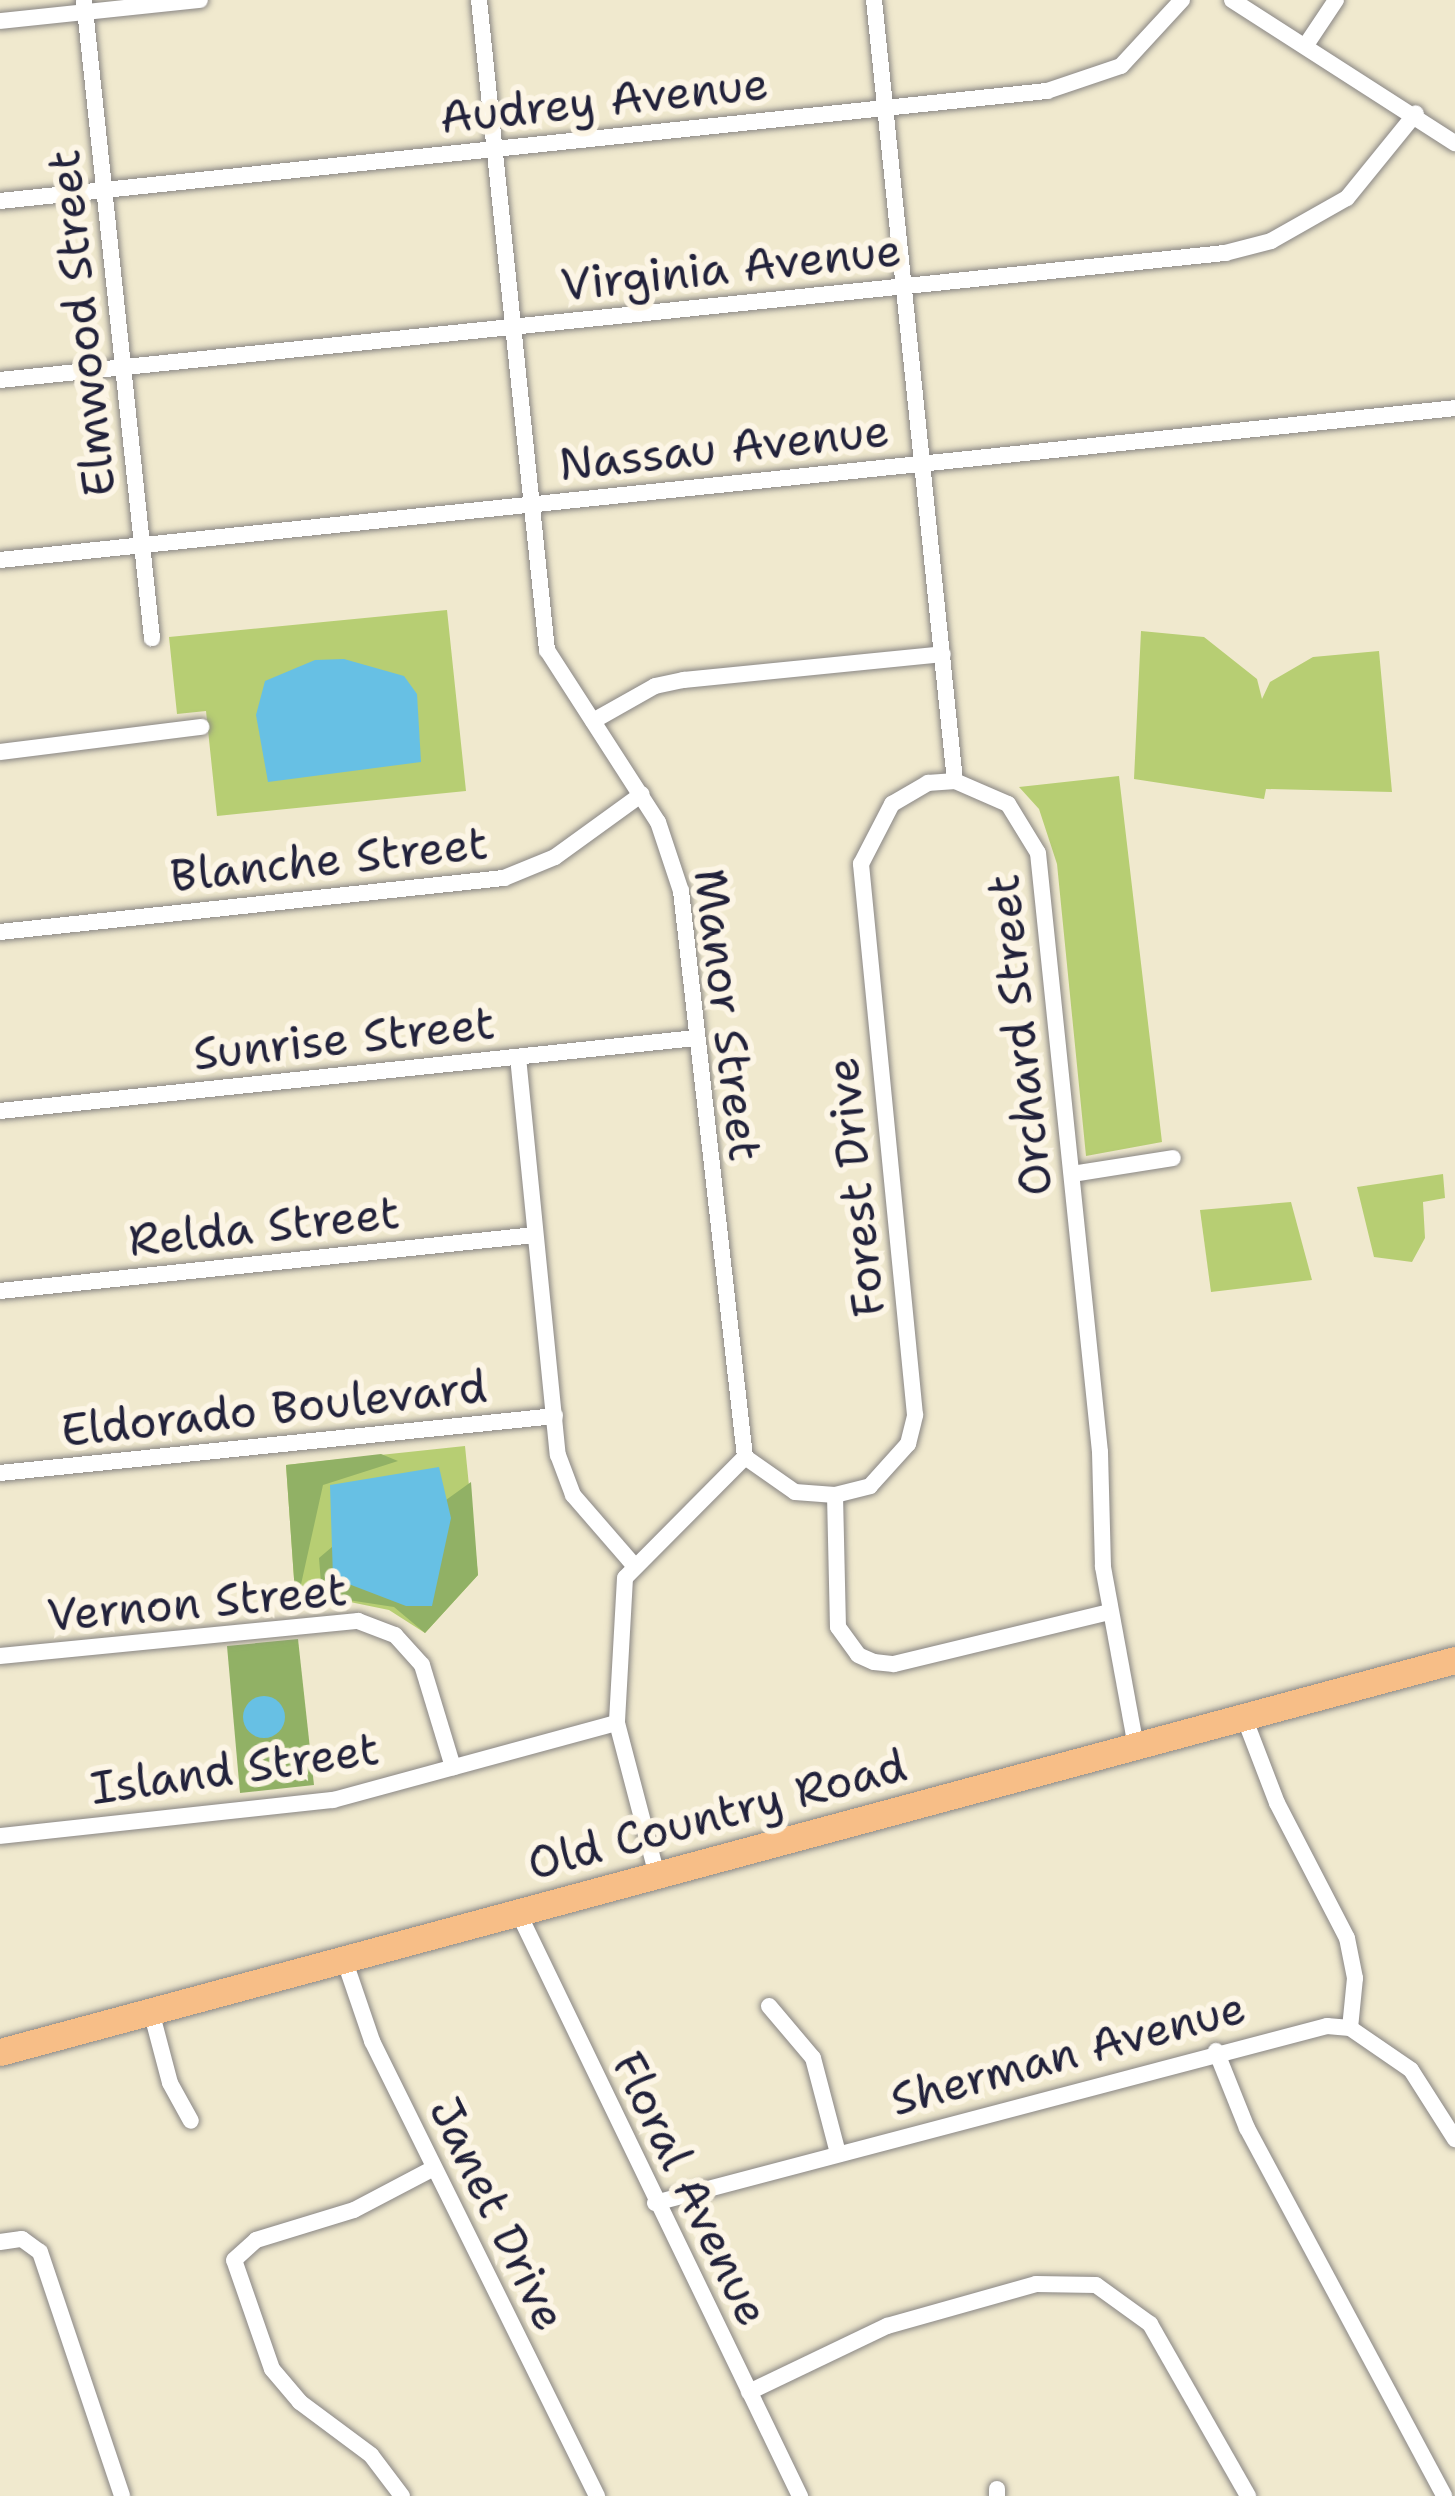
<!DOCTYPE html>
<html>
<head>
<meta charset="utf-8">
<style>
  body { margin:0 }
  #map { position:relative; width:1455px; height:2496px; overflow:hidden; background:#f0e9ce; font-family:"Shantell Sans",sans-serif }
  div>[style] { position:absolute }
  .green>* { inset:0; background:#b7ce73 }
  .forest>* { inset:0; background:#91b165 }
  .water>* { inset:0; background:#67c0e4 }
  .round { border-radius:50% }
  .roads { filter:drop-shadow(0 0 3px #898684) drop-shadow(0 0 3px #898684) }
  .minor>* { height:16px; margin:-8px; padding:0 8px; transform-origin:8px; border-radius:8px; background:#fff }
  .primary>* { height:27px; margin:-13.5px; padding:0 13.5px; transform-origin:13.5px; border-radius:13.5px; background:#f7be87 }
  span { translate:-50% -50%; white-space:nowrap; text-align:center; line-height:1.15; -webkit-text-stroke:12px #fcf5e5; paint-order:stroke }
  .street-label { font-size:45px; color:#22223b }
</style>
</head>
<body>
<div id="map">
  <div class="green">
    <div style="clip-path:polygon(447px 610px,466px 791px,217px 816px,206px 711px,177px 714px,169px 637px)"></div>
    <div style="clip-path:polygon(1141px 631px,1204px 637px,1257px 679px,1262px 699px,1270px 682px,1313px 657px,1379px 651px,1392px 792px,1266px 789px,1264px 799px,1134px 779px)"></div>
    <div style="clip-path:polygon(1119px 776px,1162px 1142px,1086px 1156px,1057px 864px,1039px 809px,1019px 787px)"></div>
    <div style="clip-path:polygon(1443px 1174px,1445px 1198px,1423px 1202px,1425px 1238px,1412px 1262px,1374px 1257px,1357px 1187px)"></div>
    <div style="clip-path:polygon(1291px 1202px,1312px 1280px,1211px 1292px,1200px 1210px)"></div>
    <div style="clip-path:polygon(465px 1446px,478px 1575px,425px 1633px,389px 1610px,350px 1602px,296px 1607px,286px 1465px)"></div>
  </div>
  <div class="forest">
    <div style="clip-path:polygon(381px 1454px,398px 1461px,323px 1485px,296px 1607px,286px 1465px)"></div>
    <div style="clip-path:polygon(471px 1482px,478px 1575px,425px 1633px,394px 1607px,322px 1596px,319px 1558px,339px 1541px,414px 1523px)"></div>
    <div style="clip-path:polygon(298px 1639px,314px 1785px,240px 1793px,227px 1646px)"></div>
  </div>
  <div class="water">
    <div style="clip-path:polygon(344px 659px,404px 676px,417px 694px,421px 762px,268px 782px,256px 715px,265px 681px,315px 660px)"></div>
    <div style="clip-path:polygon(439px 1467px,451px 1518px,432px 1606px,406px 1606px,333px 1578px,330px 1485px)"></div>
    <div class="round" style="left:243px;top:1696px;width:42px;height:42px"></div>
  </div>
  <div class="roads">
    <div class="minor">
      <div style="left:84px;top:0;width:642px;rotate:83.92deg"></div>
      <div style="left:479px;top:0;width:654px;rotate:84.03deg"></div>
      <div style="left:547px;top:650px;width:205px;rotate:57.2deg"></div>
      <div style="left:658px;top:822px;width:73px;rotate:71.6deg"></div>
      <div style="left:681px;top:891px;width:570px;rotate:83.55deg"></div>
      <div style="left:745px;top:1457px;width:170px;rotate:134.8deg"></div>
      <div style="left:625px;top:1578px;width:145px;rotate:93.2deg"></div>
      <div style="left:617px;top:1723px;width:157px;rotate:75.3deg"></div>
      <div style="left:874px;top:0;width:785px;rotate:84.08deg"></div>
      <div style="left:955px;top:781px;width:58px;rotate:23.5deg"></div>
      <div style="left:1008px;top:804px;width:57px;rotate:58.5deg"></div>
      <div style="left:1038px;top:853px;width:602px;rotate:84.09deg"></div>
      <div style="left:1100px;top:1452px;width:115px;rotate:88.5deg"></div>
      <div style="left:1103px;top:1567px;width:183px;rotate:79.6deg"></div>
      <div style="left:1232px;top:0;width:265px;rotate:32.7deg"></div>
      <div style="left:0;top:21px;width:201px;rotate:-6deg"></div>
      <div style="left:1306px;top:45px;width:54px;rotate:-56.3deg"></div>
      <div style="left:0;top:201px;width:1053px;rotate:-6deg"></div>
      <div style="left:1047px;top:91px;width:78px;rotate:-18.7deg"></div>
      <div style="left:1121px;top:66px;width:90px;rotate:-47.3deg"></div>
      <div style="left:0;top:380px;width:1232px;rotate:-5.92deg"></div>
      <div style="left:1225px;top:253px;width:48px;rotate:-14.6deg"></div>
      <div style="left:1271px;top:241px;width:87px;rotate:-29.5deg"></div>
      <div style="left:1347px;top:198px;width:109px;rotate:-50.9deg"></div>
      <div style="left:0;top:560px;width:1463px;rotate:-5.96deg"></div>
      <div style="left:593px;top:721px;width:71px;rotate:-29.4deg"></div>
      <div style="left:655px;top:686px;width:30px;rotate:-12deg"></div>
      <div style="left:684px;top:680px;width:260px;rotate:-5.7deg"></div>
      <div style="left:0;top:752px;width:203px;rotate:-7.1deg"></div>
      <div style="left:0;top:932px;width:507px;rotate:-6.12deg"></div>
      <div style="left:504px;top:878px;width:55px;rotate:-22.4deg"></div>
      <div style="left:555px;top:857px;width:107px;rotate:-35.9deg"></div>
      <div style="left:518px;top:1057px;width:400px;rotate:84.3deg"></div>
      <div style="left:558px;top:1455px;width:43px;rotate:69.4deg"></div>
      <div style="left:573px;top:1495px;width:90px;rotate:49.1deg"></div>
      <div style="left:0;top:1111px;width:700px;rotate:-5.99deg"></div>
      <div style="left:1072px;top:1174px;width:102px;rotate:-9deg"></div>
      <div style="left:0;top:1291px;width:538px;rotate:-5.98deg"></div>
      <div style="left:745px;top:1457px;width:61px;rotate:35deg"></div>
      <div style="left:795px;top:1492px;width:40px;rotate:4.3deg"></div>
      <div style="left:835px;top:1495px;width:36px;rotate:-14deg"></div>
      <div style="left:870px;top:1486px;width:57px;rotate:-47.9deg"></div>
      <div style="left:908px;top:1444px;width:30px;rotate:-76deg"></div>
      <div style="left:915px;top:1415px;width:554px;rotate:-95.6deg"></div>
      <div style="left:861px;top:864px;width:68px;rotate:-62.7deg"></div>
      <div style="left:892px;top:804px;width:42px;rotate:-30.3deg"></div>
      <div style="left:928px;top:783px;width:27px;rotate:-4deg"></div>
      <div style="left:0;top:1473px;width:558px;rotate:-5.86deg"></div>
      <div style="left:835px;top:1495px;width:132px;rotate:88.7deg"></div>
      <div style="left:838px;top:1627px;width:34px;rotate:54deg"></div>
      <div style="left:858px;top:1655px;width:17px;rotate:24deg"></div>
      <div style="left:874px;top:1662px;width:20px;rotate:6deg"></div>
      <div style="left:894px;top:1664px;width:221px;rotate:-13.6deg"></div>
      <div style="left:0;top:1656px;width:360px;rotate:-5.6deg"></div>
      <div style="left:358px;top:1621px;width:40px;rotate:21deg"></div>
      <div style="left:395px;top:1635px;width:40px;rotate:48deg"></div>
      <div style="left:422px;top:1665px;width:107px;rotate:73.1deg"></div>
      <div style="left:1244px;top:1717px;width:92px;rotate:69deg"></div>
      <div style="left:1277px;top:1803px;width:152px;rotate:62.6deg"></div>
      <div style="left:1347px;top:1938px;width:41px;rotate:78.7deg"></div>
      <div style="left:1355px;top:1978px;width:50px;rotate:95.7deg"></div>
      <div style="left:0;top:1836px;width:335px;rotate:-6.2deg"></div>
      <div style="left:333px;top:1800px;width:294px;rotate:-15.2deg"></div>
      <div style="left:518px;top:1912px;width:649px;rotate:64.23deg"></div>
      <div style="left:344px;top:1959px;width:87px;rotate:71.1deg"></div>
      <div style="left:372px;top:2041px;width:508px;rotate:63.69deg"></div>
      <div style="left:769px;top:2006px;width:68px;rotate:49.8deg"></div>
      <div style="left:813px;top:2058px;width:98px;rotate:75.3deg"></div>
      <div style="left:151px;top:2011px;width:74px;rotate:75.2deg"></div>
      <div style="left:170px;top:2083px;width:43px;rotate:61.1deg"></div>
      <div style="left:1216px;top:2051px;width:83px;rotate:68.1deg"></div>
      <div style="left:1247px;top:2128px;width:417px;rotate:61.8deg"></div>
      <div style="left:655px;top:2203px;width:695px;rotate:-14.76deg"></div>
      <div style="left:1327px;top:2026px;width:23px;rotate:5deg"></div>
      <div style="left:1350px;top:2028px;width:74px;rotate:34.5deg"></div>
      <div style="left:1411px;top:2070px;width:82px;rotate:57.5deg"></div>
      <div style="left:0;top:2242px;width:22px;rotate:-8deg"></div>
      <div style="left:22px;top:2239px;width:22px;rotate:36deg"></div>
      <div style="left:40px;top:2252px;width:257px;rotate:71.4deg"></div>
      <div style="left:749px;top:2392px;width:153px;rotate:-25.6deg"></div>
      <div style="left:887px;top:2326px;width:155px;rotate:-15.7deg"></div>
      <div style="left:1036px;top:2284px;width:60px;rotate:1deg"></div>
      <div style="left:1096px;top:2285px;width:67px;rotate:35.8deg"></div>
      <div style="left:1150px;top:2324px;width:198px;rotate:60.3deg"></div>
      <div style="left:402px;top:2496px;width:51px;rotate:-127.1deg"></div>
      <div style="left:371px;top:2455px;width:89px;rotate:-143.3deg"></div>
      <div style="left:300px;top:2402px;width:43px;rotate:-130.3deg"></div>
      <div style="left:272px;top:2369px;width:115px;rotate:-109.2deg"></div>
      <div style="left:234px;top:2260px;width:30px;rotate:-42deg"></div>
      <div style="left:256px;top:2240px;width:102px;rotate:-17deg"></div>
      <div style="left:354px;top:2210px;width:90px;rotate:-27.7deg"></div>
      <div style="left:997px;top:2496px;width:7px;rotate:-90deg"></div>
    </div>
    <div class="primary">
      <div style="left:0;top:2052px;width:1507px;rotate:-15.08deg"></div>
    </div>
  </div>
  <div class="street-label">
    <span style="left:604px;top:101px;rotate:-6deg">Audrey Avenue</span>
    <span style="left:731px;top:268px;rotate:-6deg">Virginia Avenue</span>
    <span style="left:82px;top:323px;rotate:-96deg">Elmwood Street</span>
    <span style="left:724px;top:448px;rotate:-6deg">Nassau Avenue</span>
    <span style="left:329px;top:860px;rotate:-6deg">Blanche Street</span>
    <span style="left:727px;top:1015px;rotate:83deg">Manor Street</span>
    <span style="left:1020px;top:1035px;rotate:-96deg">Orchard Street</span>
    <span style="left:344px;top:1039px;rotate:-6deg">Sunrise Street</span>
    <span style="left:856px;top:1187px;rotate:-96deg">Forest Drive</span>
    <span style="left:264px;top:1227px;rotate:-6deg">Relda Street</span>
    <span style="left:274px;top:1409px;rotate:-6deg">Eldorado Boulevard</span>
    <span style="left:197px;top:1603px;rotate:-5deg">Vernon Street</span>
    <span style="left:235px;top:1769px;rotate:-8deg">Island Street</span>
    <span style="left:717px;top:1815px;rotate:-15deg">Old Country Road</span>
    <span style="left:1068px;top:2054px;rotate:-15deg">Sherman Avenue</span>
    <span style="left:690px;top:2189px;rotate:64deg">Floral Avenue</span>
    <span style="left:497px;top:2214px;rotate:64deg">Janet Drive</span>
  </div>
</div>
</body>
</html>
